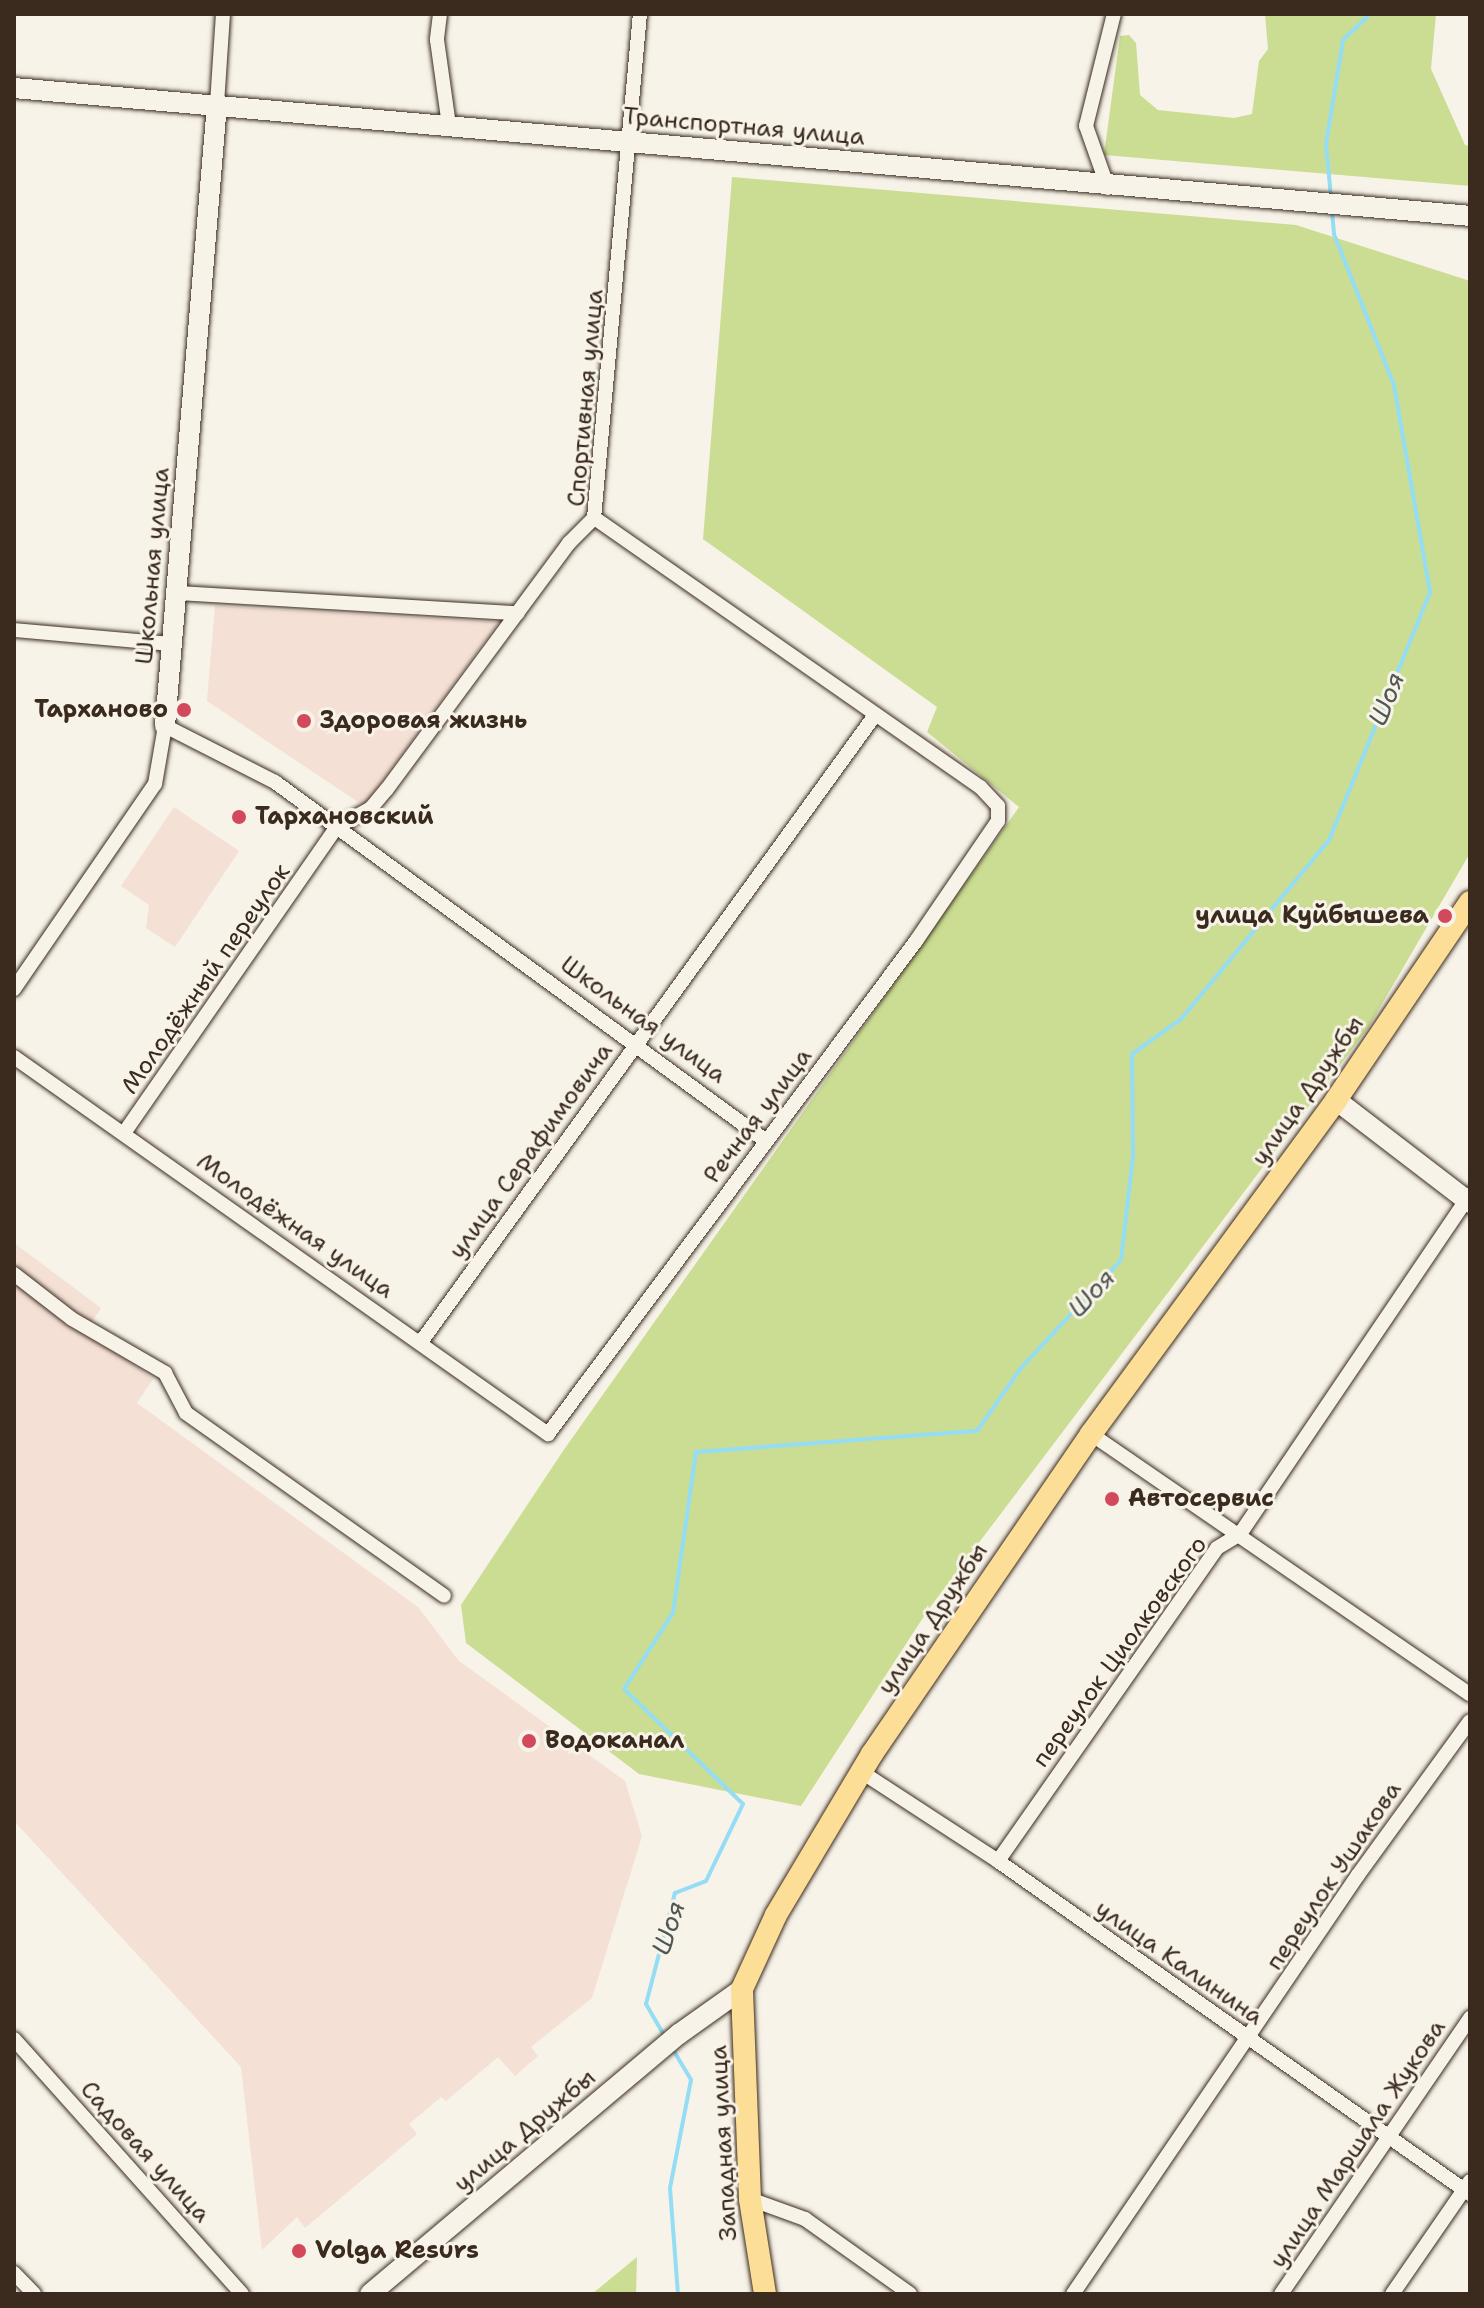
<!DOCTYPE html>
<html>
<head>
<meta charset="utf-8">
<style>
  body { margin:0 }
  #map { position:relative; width:1484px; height:2308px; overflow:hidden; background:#f7f3e8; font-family:"Shantell Sans",sans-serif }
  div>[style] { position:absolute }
  .built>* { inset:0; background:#f4e0d4 }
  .green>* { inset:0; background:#cadd92 }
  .stream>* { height:4px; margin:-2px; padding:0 2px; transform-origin:2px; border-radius:2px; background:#94ddf5 }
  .roads { filter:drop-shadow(0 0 2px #3b2a1e) drop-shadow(0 0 2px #3b2a1e) }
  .street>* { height:14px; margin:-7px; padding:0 7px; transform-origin:7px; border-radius:7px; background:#f7f3e8 }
  .secondary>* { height:20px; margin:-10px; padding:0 10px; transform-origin:10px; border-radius:10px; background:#f7f3e8 }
  .primary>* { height:22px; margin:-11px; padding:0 11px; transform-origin:11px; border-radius:11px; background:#fcde96 }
  .dots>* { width:22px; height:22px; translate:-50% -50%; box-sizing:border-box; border:4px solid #f7f3e8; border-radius:50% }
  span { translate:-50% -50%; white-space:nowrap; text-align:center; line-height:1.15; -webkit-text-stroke:6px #f7f3e8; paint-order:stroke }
  .street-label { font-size:24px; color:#3b2a1e }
  .poi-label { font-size:24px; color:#3b2a1e; font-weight:700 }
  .right { translate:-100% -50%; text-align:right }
  .left { translate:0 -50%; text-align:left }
  .water-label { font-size:26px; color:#515754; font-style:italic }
  .frame { position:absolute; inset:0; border:16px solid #3b2a1e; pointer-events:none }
</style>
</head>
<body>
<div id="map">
  <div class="built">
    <div style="clip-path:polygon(215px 606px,499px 622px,364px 806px,207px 701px)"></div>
    <div style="clip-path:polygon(174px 807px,239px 851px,175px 947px,146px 928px,149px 905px,121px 886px)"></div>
    <div style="clip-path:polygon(14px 1243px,101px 1308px,84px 1334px,91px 1333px,153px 1379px,137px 1403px,418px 1607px,459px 1661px,625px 1781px,642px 1836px,592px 1998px,531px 2047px,538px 2056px,515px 2076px,498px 2057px,446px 2101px,441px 2097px,409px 2124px,417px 2134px,305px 2228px,297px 2217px,262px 2250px,241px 2067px,14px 1821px)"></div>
  </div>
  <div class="green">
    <div style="clip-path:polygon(1265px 14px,1436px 14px,1431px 69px,1465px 145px,1470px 146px,1470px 186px,1104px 155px,1120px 36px,1129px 35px,1136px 43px,1140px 95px,1158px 110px,1234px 118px,1252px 114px,1259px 61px,1268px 49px)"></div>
    <div style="clip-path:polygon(732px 177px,1296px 225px,1470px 281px,1470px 853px,1368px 1028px,928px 1610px,801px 1806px,639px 1774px,466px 1643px,461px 1605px,563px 1451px,1019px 807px,927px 732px,937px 707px,703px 539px)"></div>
    <div style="clip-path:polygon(637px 2257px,636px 2294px,592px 2294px)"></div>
  </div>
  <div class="stream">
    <div style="left:1331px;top:197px;width:53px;rotate:-95.4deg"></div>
    <div style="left:1326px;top:144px;width:105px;rotate:-80.7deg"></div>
    <div style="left:1343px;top:40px;width:37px;rotate:-44deg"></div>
    <div style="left:665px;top:2037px;width:38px;rotate:-120deg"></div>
    <div style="left:646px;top:2004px;width:115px;rotate:-75.4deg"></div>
    <div style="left:675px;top:1893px;width:33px;rotate:-21deg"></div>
    <div style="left:706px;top:1881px;width:85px;rotate:-64.3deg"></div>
    <div style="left:743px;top:1804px;width:165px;rotate:-136deg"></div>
    <div style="left:624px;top:1689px;width:90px;rotate:-57.2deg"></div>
    <div style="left:673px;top:1613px;width:163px;rotate:-81.9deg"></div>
    <div style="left:696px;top:1452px;width:282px;rotate:-4.3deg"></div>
    <div style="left:977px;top:1431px;width:77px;rotate:-55.1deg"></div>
    <div style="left:1021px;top:1368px;width:147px;rotate:-47.2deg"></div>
    <div style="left:1121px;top:1260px;width:105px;rotate:-83.4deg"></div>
    <div style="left:1133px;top:1156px;width:102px;rotate:-90.6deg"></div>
    <div style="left:1132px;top:1054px;width:60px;rotate:-35.5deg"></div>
    <div style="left:1181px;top:1019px;width:232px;rotate:-50.4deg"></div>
    <div style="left:1329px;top:840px;width:268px;rotate:-67.8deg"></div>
    <div style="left:1430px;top:592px;width:210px;rotate:-99.9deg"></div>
    <div style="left:1394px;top:385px;width:162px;rotate:-111.7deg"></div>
    <div style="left:1334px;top:234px;width:24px;rotate:-95deg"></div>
    <div style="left:672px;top:2048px;width:37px;rotate:59deg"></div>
    <div style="left:691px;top:2080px;width:110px;rotate:101deg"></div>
    <div style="left:670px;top:2188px;width:106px;rotate:85.7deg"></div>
  </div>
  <div class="roads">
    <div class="street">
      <div style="left:440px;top:14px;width:26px;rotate:97deg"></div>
      <div style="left:437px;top:40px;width:86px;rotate:82deg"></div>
      <div style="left:217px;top:104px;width:90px;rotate:-86.2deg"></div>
      <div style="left:1108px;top:188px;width:66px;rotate:-109.5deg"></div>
      <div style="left:1086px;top:126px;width:115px;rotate:-76deg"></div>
      <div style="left:594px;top:518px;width:506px;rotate:-84.79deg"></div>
      <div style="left:177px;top:593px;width:341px;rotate:3.4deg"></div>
      <div style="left:14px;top:630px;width:159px;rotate:5.1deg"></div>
      <div style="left:14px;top:989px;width:249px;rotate:-55.5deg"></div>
      <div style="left:155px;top:784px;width:59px;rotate:-80.2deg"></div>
      <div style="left:165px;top:726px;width:123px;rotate:27deg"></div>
      <div style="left:275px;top:782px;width:608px;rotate:36.17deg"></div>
      <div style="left:14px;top:1057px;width:654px;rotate:35.22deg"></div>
      <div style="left:548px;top:1434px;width:615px;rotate:-53.26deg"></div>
      <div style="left:916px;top:941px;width:145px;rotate:-55.7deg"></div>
      <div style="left:998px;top:821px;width:15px;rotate:-90deg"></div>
      <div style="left:998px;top:806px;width:26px;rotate:-133deg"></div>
      <div style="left:980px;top:787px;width:470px;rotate:-145.1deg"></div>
      <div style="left:124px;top:1133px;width:373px;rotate:-55.2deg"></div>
      <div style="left:337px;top:827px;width:39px;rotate:-29deg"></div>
      <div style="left:371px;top:808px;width:25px;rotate:-50deg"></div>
      <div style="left:387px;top:789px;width:306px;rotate:-53.5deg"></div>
      <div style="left:569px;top:543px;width:35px;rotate:-45deg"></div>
      <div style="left:14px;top:1274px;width:73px;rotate:37.8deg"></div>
      <div style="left:72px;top:1319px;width:108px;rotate:30.1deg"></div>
      <div style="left:165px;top:1373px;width:45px;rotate:62.3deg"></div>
      <div style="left:186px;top:1413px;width:316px;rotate:35.3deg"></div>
      <div style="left:421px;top:1342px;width:774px;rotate:-54.09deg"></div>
      <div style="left:1091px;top:1434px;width:460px;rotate:34.5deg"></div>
      <div style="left:860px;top:1771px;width:165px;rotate:33.1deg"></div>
      <div style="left:998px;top:1861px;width:578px;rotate:35.2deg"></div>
      <div style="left:998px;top:1861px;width:382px;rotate:-55deg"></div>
      <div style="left:1217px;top:1548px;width:27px;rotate:-31deg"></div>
      <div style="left:1240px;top:1534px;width:410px;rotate:-55.9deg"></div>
      <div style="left:14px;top:2039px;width:342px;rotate:48.2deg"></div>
      <div style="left:750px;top:2199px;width:59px;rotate:20deg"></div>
      <div style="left:805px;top:2219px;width:129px;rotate:35.5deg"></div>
      <div style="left:14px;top:2273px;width:29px;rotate:46deg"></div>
      <div style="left:1073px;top:2294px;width:507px;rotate:-55.78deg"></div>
      <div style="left:1358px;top:1875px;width:190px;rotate:-54deg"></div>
      <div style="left:1281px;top:2294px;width:335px;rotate:-55.6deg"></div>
      <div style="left:1392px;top:2294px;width:137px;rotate:-55.4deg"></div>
    </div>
    <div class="secondary">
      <div style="left:14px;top:88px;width:1462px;rotate:5.02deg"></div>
      <div style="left:165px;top:726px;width:624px;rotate:-85.22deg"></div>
      <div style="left:1336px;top:1100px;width:169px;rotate:37.5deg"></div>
      <div style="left:370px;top:2294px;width:404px;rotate:-40.1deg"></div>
      <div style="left:679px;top:2034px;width:77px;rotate:-35.5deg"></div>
    </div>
    <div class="primary">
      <div style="left:765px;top:2294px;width:96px;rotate:-99deg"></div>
      <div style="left:750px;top:2199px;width:210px;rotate:-92.2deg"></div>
      <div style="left:742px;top:1989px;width:81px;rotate:-65.3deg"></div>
      <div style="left:776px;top:1915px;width:187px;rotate:-59.2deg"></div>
      <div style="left:872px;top:1754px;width:388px;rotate:-55.6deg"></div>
      <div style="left:1091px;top:1434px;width:414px;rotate:-53.7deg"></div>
      <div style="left:1336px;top:1100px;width:239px;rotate:-55.9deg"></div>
    </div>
  </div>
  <div class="dots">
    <div style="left:184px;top:710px;background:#d1495b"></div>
    <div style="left:304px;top:721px;background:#d1495b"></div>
    <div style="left:239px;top:817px;background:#d1495b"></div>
    <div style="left:1445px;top:916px;background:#d1495b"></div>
    <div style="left:1112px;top:1499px;background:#d1495b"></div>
    <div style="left:529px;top:1741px;background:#d1495b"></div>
    <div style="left:299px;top:2251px;background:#d1495b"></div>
  </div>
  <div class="street-label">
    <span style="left:744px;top:127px;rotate:5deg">Транспортная улица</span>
    <span style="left:586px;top:398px;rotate:-85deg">Спортивная улица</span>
    <span style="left:153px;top:566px;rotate:-85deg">Школьная улица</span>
    <span style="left:206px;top:979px;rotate:-55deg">Молодёжный переулок</span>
    <span style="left:643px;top:1020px;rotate:36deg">Школьная улица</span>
    <span style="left:1308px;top:1091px;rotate:-55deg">улица Дружбы</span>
    <span style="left:758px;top:1116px;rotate:-53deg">Речная улица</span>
    <span style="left:531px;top:1151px;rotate:-54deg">улица Серафимовича</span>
    <span style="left:295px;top:1226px;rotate:35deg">Молодёжная улица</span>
    <span style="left:933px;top:1619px;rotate:-56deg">улица Дружбы</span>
    <span style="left:1120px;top:1652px;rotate:-54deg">переулок Циолковского</span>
    <span style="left:1334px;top:1876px;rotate:-56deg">переулок Ушакова</span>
    <span style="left:1179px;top:1963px;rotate:35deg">улица Калинина</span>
    <span style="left:525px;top:2131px;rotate:-40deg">улица Дружбы</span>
    <span style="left:724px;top:2143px;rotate:-93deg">Западная улица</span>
    <span style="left:1358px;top:2144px;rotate:-56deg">улица Маршала Жукова</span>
    <span style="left:145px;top:2152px;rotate:48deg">Садовая улица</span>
  </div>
  <div class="poi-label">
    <span class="right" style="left:168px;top:710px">Тарханово</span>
    <span class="left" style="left:320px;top:721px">Здоровая жизнь</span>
    <span class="left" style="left:255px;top:817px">Тархановский</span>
    <span class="right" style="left:1429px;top:916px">улица Куйбышева</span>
    <span class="left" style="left:1128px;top:1499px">Автосервис</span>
    <span class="left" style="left:545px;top:1741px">Водоканал</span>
    <span class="left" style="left:315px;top:2251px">Volga Resurs</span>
  </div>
  <div class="water-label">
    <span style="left:1386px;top:699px;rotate:-68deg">Шоя</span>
    <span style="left:1091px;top:1293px;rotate:-47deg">Шоя</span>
    <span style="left:668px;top:1928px;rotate:-72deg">Шоя</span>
  </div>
  <div class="frame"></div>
</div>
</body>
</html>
